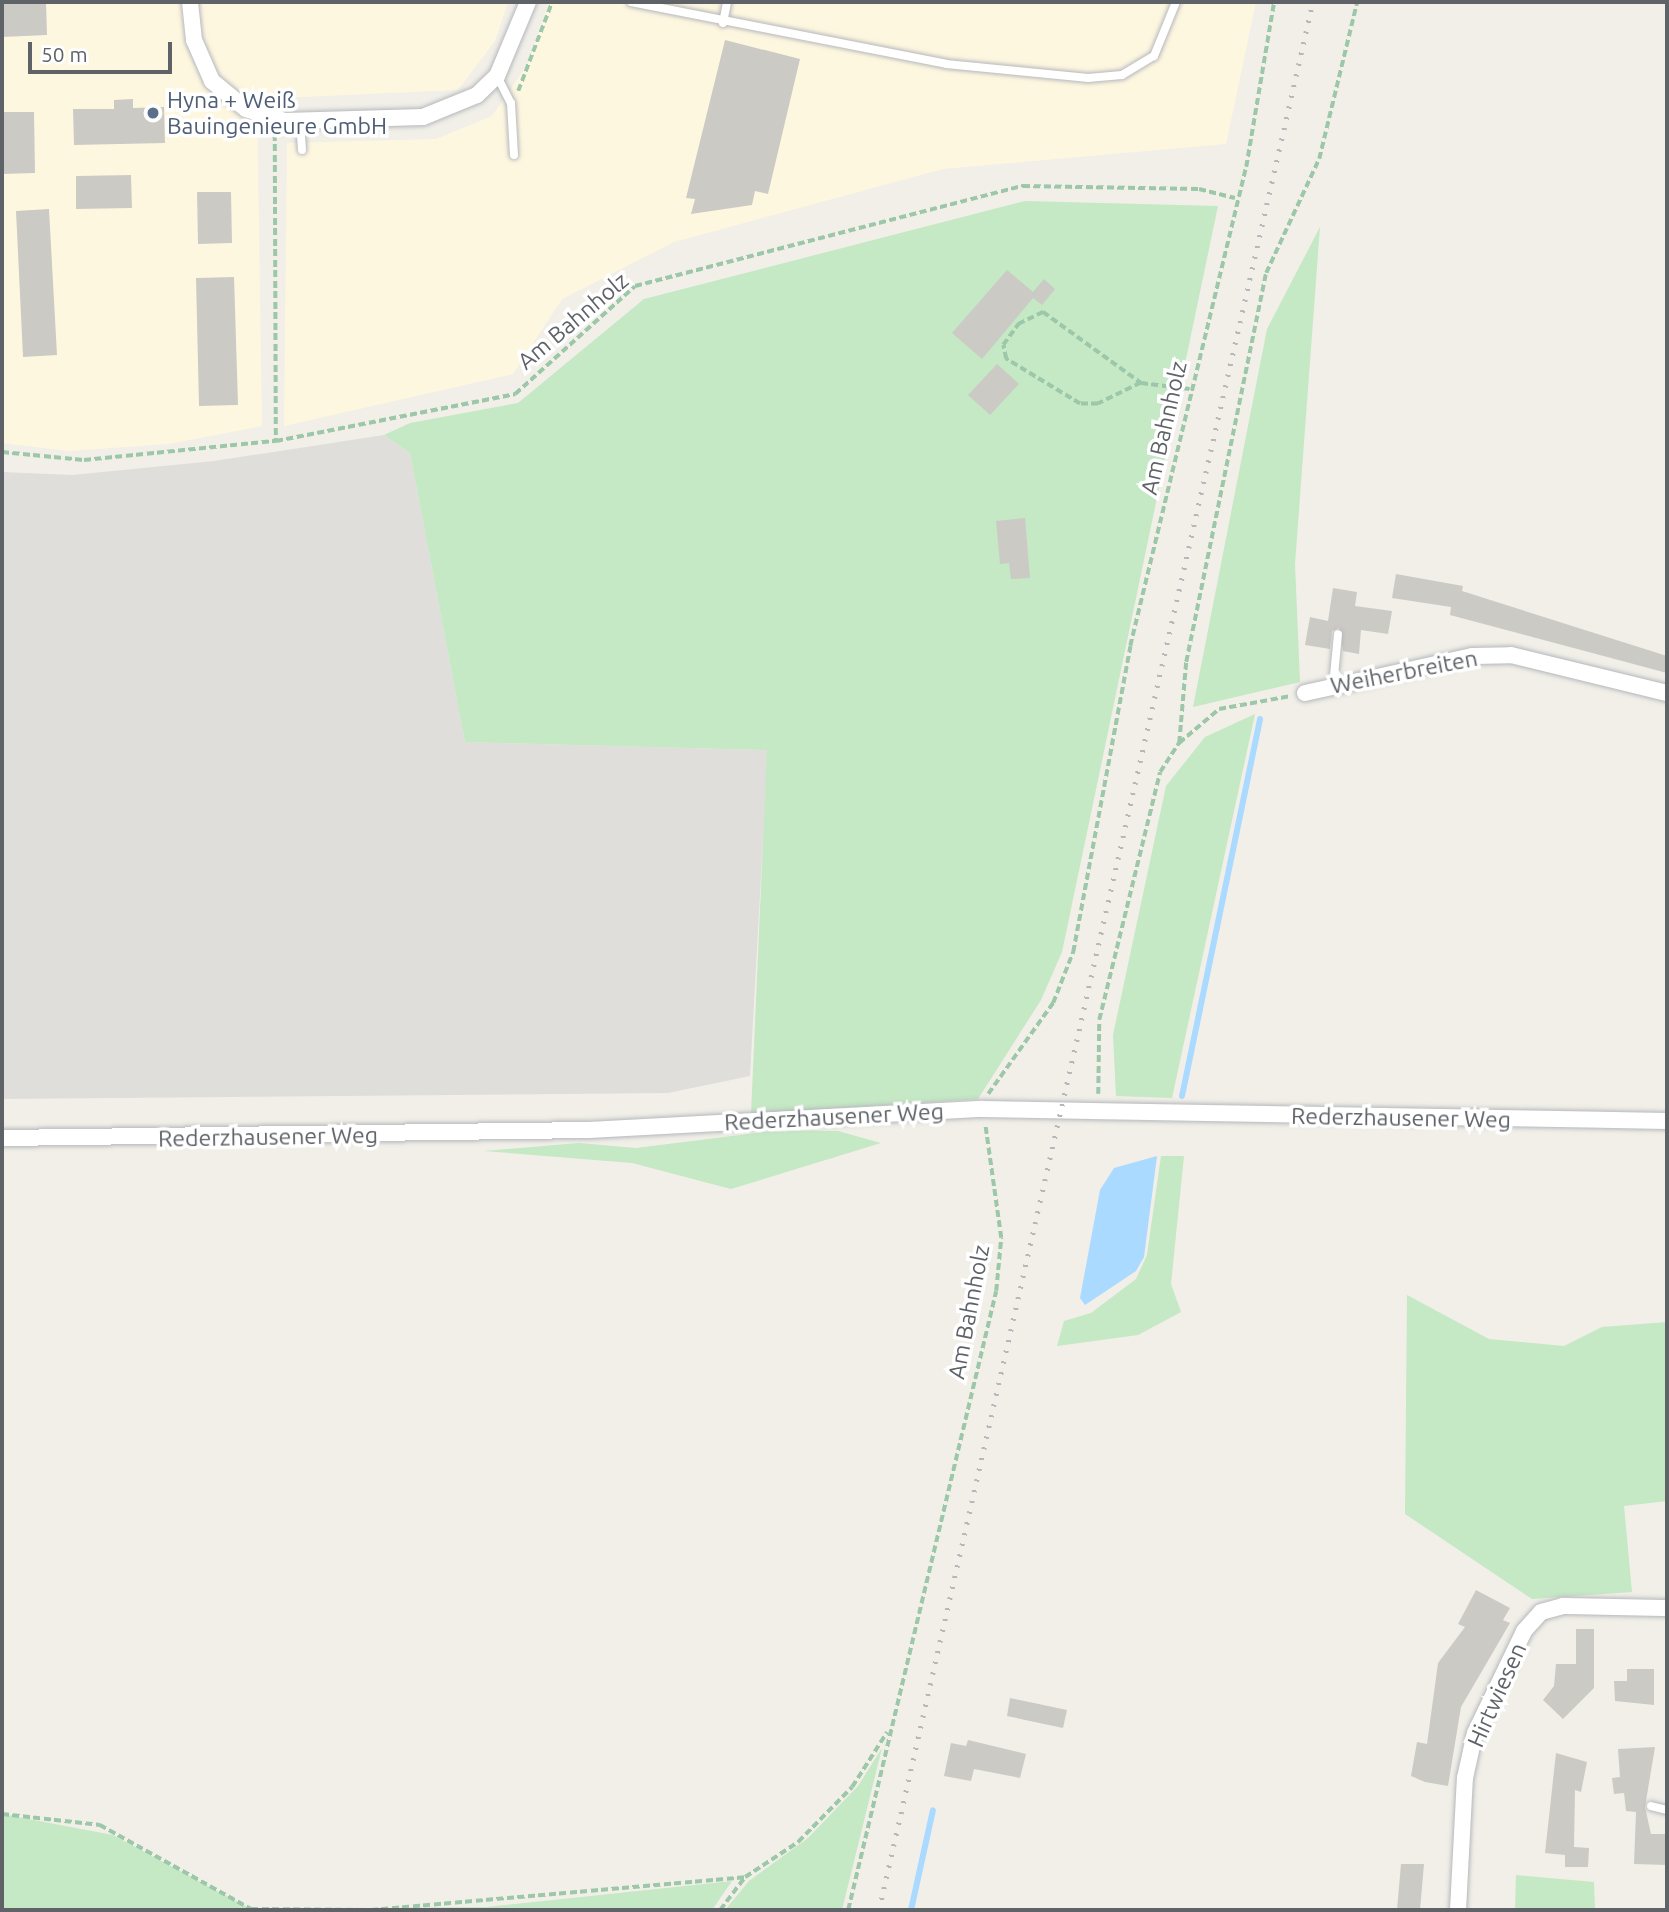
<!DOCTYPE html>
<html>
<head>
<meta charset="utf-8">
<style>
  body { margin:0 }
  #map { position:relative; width:1669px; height:1912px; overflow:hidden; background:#f1efe8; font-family:Ubuntu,sans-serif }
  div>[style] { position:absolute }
  .commercial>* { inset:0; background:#fef7e0 }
  .industrial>* { inset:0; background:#e0deda }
  .green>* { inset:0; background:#c5e8c5 }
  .water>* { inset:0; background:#aadaff }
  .stream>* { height:6px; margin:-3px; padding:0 3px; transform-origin:3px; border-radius:3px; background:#aadaff }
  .building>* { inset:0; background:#cccac5 }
  .path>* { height:3.5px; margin-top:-1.75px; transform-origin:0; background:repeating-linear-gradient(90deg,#9cc7a9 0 7px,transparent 0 10.5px) }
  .roads { filter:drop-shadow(0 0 2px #b5b8bc) drop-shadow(0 0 2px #b5b8bc) }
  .service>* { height:8px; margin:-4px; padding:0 4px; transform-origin:4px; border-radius:4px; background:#fff }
  .minor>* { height:16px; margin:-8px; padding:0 8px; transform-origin:8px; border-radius:8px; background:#fff }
  .rail>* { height:5px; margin-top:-2.5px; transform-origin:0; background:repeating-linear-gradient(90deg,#b6b7b8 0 2px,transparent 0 11px) }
  .dots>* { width:19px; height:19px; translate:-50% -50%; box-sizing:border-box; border:4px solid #fff; border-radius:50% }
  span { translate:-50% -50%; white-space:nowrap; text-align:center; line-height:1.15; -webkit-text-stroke:7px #fff; paint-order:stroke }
  .service-label { font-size:23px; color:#4e5e75 }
  .left { translate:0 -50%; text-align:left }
  .street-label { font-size:23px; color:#5f6368 }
  .frame { position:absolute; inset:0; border:4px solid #5f6368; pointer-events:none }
  .scale { position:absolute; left:28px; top:42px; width:144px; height:32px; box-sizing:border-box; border:4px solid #5f6368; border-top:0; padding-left:9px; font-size:21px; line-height:24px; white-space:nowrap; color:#5f6368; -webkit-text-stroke:5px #fff; paint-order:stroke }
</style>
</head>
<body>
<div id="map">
  <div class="commercial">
    <div style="clip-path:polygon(2px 2px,508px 2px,495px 41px,458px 90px,257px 99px,262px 426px,169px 444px,69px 451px,2px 443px)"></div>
    <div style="clip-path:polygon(549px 2px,1256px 2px,1226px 144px,943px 169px,674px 242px,562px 299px,513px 374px,284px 426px,287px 143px,436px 139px,492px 116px,529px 62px)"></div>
  </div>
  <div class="industrial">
    <div style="clip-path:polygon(384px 435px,410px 453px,465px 742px,768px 750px,750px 1076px,668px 1093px,2px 1099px,2px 472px,72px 475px,214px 461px)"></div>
  </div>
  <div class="green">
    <div style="clip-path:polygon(1025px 201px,1218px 206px,1062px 952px,1041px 1000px,978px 1099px,751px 1114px,767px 750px,465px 742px,410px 453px,384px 435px,410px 423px,518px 403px,644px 299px)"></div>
    <div style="clip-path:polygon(1320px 227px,1295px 564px,1300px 682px,1193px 707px,1267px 329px)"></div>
    <div style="clip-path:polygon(1255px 714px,1172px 1098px,1116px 1096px,1113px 1035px,1166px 786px,1205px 737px)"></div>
    <div style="clip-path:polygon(781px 1130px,838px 1131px,881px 1143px,731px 1189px,632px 1163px,484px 1151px,579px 1143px,636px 1148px)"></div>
    <div style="clip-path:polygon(1161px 1156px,1184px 1156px,1171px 1284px,1181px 1312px,1138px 1335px,1057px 1346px,1064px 1321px,1091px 1313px,1136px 1279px,1147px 1255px)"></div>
    <div style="clip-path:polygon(1407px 1295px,1489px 1339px,1564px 1346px,1602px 1327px,1667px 1322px,1667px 1501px,1624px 1506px,1632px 1592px,1532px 1599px,1405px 1514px)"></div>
    <div style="clip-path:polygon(882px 1748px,842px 1910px,725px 1910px,749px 1881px,808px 1838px,858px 1786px)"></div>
    <div style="clip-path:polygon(2px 1814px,113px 1835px,251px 1909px,486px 1907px,732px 1881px,712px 1910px,2px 1910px)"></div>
    <div style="clip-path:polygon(1516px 1875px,1594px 1882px,1595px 1910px,1515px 1910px)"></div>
  </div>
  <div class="water">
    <div style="clip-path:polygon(1157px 1156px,1144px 1257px,1136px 1271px,1085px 1305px,1080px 1298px,1100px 1190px,1114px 1168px)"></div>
  </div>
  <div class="stream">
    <div style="left:1182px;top:1096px;width:385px;rotate:-78.3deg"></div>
    <div style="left:911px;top:1910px;width:102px;rotate:-77.6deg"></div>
  </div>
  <div class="building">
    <div style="clip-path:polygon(2px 2px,46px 2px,47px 35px,2px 37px)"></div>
    <div style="clip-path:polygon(725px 40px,800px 59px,768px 194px,755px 191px,752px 205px,691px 214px,695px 199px,686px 198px)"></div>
    <div style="clip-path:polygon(133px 99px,133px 108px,164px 107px,165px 143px,74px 145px,73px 109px,114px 109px,114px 100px)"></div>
    <div style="clip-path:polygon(2px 112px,34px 112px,35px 173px,2px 174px)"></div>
    <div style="clip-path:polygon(131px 175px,132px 208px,76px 209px,76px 176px)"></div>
    <div style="clip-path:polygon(197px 192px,231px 192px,232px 243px,198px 244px)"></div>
    <div style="clip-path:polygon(49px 209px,57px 355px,23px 357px,16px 211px)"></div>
    <div style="clip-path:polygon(1007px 270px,1033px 292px,1044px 279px,1055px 289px,1042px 305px,1033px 298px,982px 359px,952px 333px)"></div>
    <div style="clip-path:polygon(234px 277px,238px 405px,199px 406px,196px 278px)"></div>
    <div style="clip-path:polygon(997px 364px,1019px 384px,990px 415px,968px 395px)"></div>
    <div style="clip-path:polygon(1025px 518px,1030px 578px,1011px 579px,1009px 563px,1000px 564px,996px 521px)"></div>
    <div style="clip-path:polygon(1396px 574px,1463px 586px,1462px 591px,1667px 656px,1667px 673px,1450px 615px,1451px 607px,1392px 598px)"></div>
    <div style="clip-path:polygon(1333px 588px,1357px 592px,1355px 606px,1392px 611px,1388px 634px,1361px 630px,1359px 654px,1343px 651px,1339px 628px,1332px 631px,1330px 649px,1305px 645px,1310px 617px,1328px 621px)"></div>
    <div style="clip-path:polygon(1476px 1590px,1510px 1608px,1503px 1620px,1510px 1623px,1461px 1707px,1448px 1786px,1425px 1782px,1411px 1776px,1417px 1742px,1427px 1744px,1438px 1663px,1465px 1627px,1458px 1624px)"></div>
    <div style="clip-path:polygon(1576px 1629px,1594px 1629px,1594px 1688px,1563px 1719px,1543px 1700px,1554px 1686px,1556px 1664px,1576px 1664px)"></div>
    <div style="clip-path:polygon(1627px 1669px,1654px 1669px,1654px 1705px,1615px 1701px,1614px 1681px,1627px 1681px)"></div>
    <div style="clip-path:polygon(1010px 1698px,1067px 1710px,1063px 1728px,1007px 1716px)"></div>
    <div style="clip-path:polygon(968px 1740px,1026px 1754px,1020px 1778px,974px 1769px,971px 1781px,944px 1776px,951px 1743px,966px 1746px)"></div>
    <div style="clip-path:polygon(1655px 1747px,1645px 1807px,1651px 1834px,1667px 1834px,1667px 1865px,1634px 1864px,1636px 1812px,1626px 1811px,1624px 1793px,1614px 1794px,1612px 1778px,1620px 1777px,1618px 1749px)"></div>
    <div style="clip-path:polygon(1556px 1753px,1587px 1762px,1581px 1792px,1575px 1790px,1574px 1847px,1589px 1848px,1588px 1867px,1565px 1867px,1565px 1855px,1545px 1853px)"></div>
    <div style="clip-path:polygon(1401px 1864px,1424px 1864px,1420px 1910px,1397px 1910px)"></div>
  </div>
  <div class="path">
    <div style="left:518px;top:91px;width:95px;rotate:-69.1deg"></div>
    <div style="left:275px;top:134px;width:306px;rotate:89.8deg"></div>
    <div style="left:1141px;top:383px;width:48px;rotate:154deg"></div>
    <div style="left:1098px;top:404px;width:18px;rotate:180deg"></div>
    <div style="left:1080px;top:404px;width:87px;rotate:-148.7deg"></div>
    <div style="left:1006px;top:359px;width:14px;rotate:-102deg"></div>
    <div style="left:1003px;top:345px;width:26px;rotate:-54deg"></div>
    <div style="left:1018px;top:324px;width:28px;rotate:-26deg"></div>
    <div style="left:1043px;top:312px;width:121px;rotate:35.9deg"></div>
    <div style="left:1141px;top:383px;width:49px;rotate:7deg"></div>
    <div style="left:2px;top:452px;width:82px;rotate:5.6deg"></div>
    <div style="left:84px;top:460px;width:193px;rotate:-5.7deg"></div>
    <div style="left:276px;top:441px;width:244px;rotate:-11.1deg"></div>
    <div style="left:515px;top:394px;width:161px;rotate:-42deg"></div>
    <div style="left:635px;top:286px;width:401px;rotate:-14.5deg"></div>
    <div style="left:1023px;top:186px;width:176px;rotate:1deg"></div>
    <div style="left:1199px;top:189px;width:37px;rotate:14deg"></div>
    <div style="left:1179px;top:743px;width:81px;rotate:-85.1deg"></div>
    <div style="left:1186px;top:662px;width:397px;rotate:-78.4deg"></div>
    <div style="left:1266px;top:273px;width:126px;rotate:-65.1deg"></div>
    <div style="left:1319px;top:159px;width:162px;rotate:-76.4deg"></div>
    <div style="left:988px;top:1094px;width:112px;rotate:-54.5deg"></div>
    <div style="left:1053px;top:1003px;width:55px;rotate:-68.6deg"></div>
    <div style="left:1073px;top:952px;width:311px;rotate:-79.4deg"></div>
    <div style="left:1130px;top:646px;width:493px;rotate:-76.4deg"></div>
    <div style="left:1246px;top:167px;width:167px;rotate:-80.4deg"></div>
    <div style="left:1098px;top:1094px;width:74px;rotate:-89.2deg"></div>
    <div style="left:1099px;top:1020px;width:255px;rotate:-76.2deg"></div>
    <div style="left:1160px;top:772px;width:35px;rotate:-57deg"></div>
    <div style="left:1179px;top:743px;width:52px;rotate:-40.4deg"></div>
    <div style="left:1219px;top:709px;width:73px;rotate:-10.2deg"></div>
    <div style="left:2px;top:1814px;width:99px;rotate:6.4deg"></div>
    <div style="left:100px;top:1825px;width:173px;rotate:29.1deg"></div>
    <div style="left:251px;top:1909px;width:120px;rotate:0.5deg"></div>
    <div style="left:371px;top:1910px;width:375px;rotate:-5deg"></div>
    <div style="left:720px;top:1910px;width:41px;rotate:-52.9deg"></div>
    <div style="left:745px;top:1877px;width:64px;rotate:-33.4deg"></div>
    <div style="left:798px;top:1842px;width:77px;rotate:-45.5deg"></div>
    <div style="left:852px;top:1787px;width:65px;rotate:-57.5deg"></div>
    <div style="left:848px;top:1910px;width:636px;rotate:-76.55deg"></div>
    <div style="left:996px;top:1291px;width:53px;rotate:-84.6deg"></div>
    <div style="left:1001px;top:1238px;width:115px;rotate:-98deg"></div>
  </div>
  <div class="roads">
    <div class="service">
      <div style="left:631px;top:2px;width:321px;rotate:11.1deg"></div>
      <div style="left:946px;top:64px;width:143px;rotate:5.6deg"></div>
      <div style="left:1088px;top:78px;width:34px;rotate:-5deg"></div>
      <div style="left:1122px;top:75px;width:37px;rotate:-31deg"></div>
      <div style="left:1154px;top:56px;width:58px;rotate:-67.8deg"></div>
      <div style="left:723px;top:23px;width:21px;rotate:-79deg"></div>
      <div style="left:497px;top:76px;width:30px;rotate:63deg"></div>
      <div style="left:511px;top:103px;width:52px;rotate:86.7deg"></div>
      <div style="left:300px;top:121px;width:29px;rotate:86deg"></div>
      <div style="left:1333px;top:686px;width:52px;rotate:-84.5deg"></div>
      <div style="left:1651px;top:1806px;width:16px;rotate:14deg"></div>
    </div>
    <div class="minor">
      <div style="left:190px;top:2px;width:38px;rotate:84deg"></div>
      <div style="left:194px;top:40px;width:45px;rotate:66.3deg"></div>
      <div style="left:212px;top:81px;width:44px;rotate:39.5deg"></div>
      <div style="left:246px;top:109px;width:41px;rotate:17.1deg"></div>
      <div style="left:285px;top:121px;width:138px;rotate:-1.7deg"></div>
      <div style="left:423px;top:117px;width:58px;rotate:-22.2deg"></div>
      <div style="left:477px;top:95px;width:28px;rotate:-44deg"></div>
      <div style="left:497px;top:76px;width:80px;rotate:-67.3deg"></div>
      <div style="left:1305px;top:693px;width:171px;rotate:-12.5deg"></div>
      <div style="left:1472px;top:656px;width:39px;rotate:-1deg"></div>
      <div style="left:1511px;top:655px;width:161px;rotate:13.7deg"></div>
      <div style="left:2px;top:1138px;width:587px;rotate:-0.78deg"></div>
      <div style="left:589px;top:1130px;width:394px;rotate:-3.1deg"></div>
      <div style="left:982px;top:1109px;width:685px;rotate:1deg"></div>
      <div style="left:1458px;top:1910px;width:132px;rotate:-87deg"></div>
      <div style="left:1465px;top:1778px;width:46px;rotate:-77.5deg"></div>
      <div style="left:1475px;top:1733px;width:113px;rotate:-64.3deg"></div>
      <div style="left:1524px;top:1631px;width:25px;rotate:-48deg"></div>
      <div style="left:1541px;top:1612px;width:23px;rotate:-15deg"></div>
      <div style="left:1563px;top:1606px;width:104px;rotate:1.1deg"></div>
    </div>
  </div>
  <div class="rail">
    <div style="left:879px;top:1910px;width:1957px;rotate:-77.19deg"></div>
  </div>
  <div class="dots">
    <div style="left:153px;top:113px;background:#5c6f8a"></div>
  </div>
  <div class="service-label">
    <span class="left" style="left:167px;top:113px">Hyna + Weiß<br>Bauingenieure GmbH</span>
  </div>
  <div class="street-label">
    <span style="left:573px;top:321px;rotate:-40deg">Am Bahnholz</span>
    <span style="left:1164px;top:428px;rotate:-77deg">Am Bahnholz</span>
    <span style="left:1404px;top:672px;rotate:-11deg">Weiherbreiten</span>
    <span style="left:834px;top:1117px;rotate:-3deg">Rederzhausener Weg</span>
    <span style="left:1401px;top:1118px;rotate:1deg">Rederzhausener Weg</span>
    <span style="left:268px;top:1137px;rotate:-1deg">Rederzhausener Weg</span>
    <span style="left:969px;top:1312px;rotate:-79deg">Am Bahnholz</span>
    <span style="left:1497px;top:1695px;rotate:-66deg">Hirtwiesen</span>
  </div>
  <div class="frame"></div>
  <div class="scale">50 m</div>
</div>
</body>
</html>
